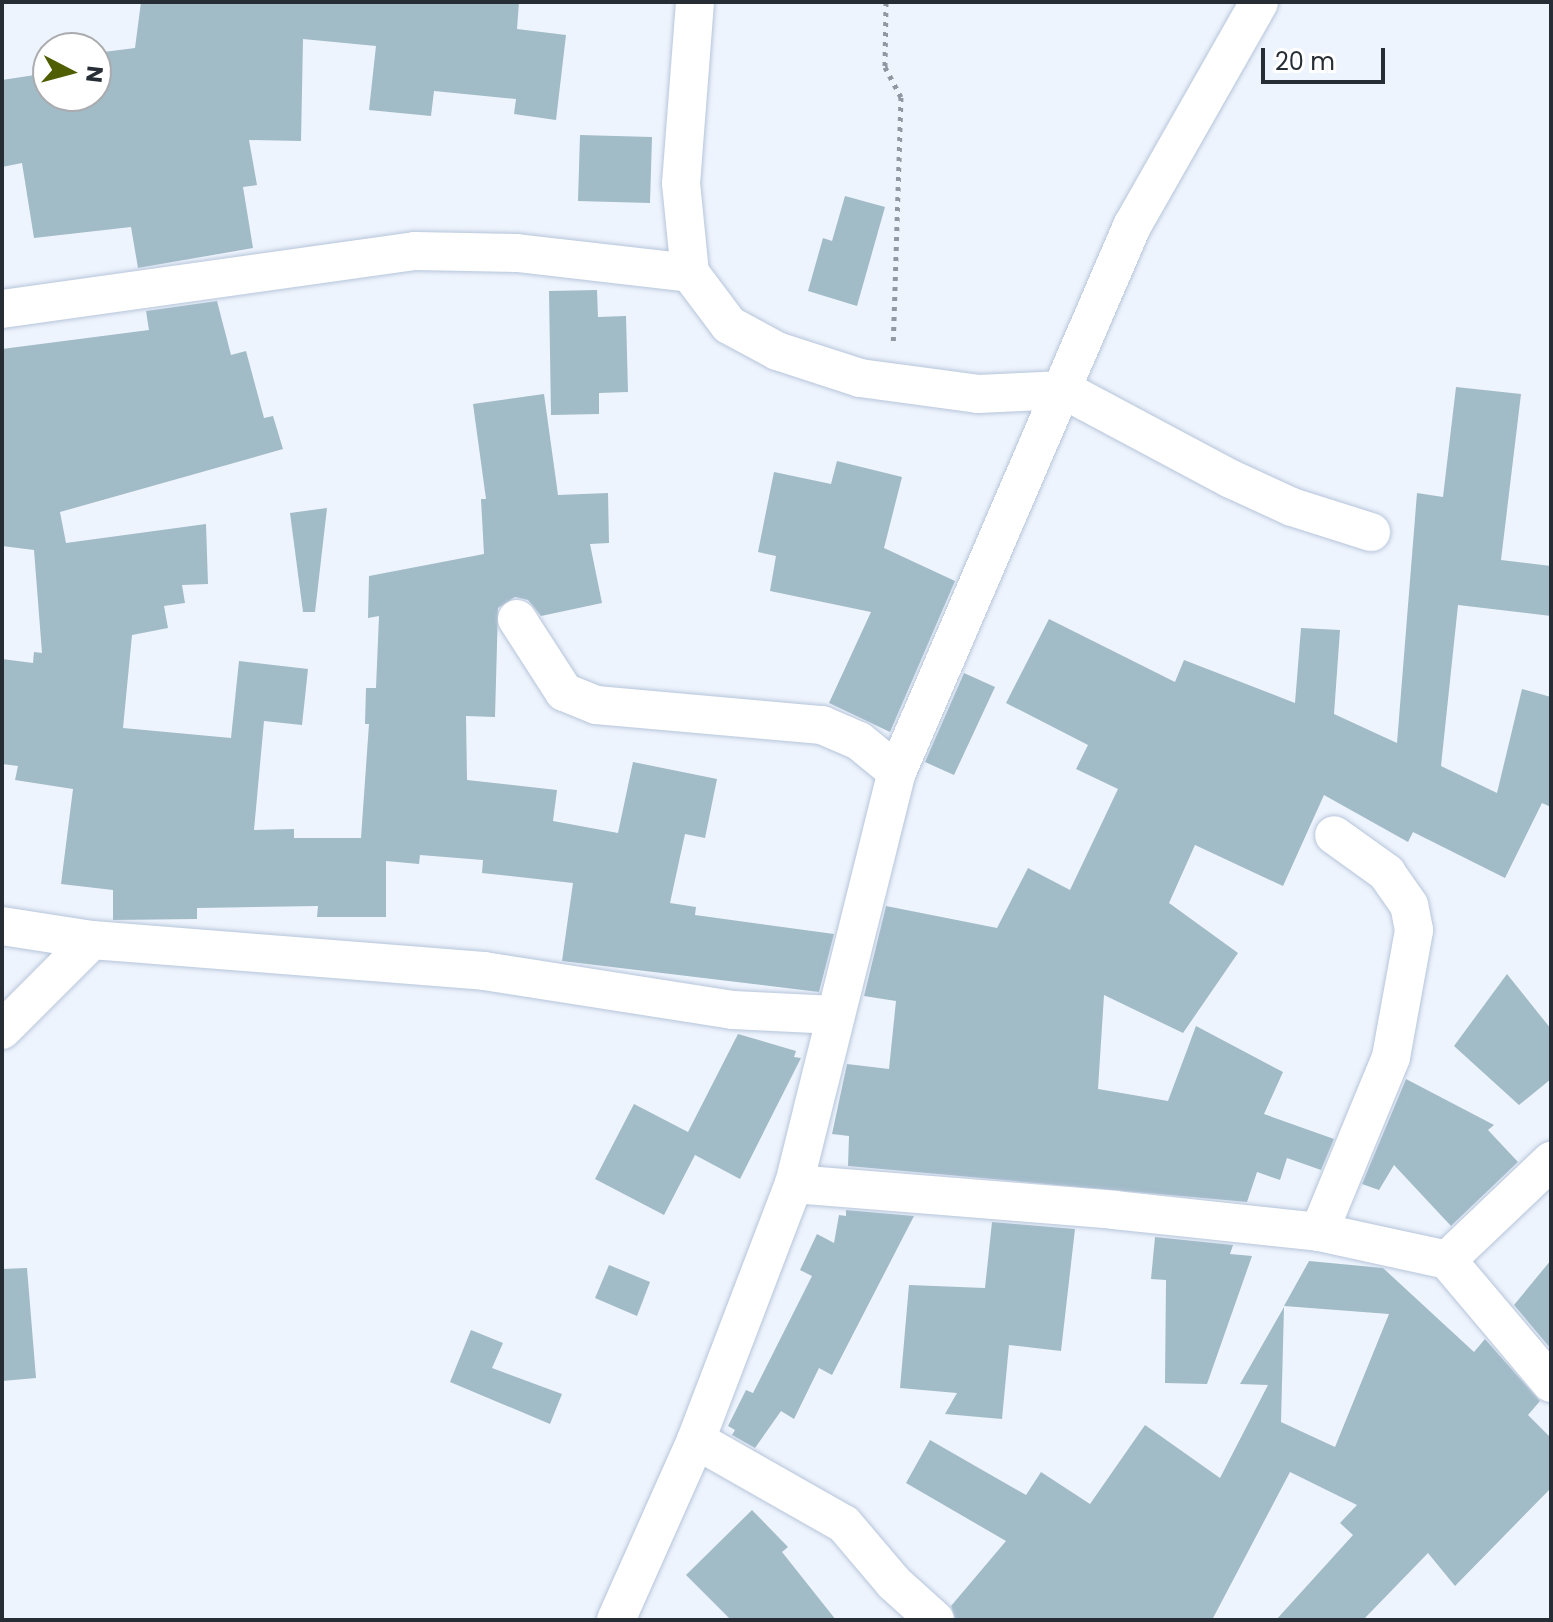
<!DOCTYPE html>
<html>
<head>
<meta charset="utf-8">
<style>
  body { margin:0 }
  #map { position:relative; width:1553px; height:1622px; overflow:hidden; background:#eef4fd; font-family:Poppins,sans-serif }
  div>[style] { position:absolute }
  .building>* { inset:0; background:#a1bbc7 }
  .path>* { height:5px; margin-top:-2.5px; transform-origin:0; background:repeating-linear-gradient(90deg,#9298a1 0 4px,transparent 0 10px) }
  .roads { filter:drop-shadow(0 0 2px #b6c5da) drop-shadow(0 0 2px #b6c5da) }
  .street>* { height:38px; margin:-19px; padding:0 19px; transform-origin:19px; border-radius:19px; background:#fff }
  span { translate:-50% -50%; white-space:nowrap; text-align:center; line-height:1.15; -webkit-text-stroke:7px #fff; paint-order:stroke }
  .frame { position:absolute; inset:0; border:4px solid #272d35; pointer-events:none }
  .north { position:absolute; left:32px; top:32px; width:80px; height:80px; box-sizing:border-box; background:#fff; border:2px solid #a9abae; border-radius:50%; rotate:96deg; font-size:22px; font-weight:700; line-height:32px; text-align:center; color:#272d35 }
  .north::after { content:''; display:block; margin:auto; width:28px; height:36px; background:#4f5e00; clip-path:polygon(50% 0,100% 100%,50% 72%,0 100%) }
  .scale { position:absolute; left:1261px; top:48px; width:124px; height:36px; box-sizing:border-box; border:4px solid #272d35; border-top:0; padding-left:10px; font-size:24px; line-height:28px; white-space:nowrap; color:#272d35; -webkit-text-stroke:6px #fff; paint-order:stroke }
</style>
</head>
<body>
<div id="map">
  <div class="building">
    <div style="clip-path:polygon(141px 2px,519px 2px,517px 29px,566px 35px,556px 120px,514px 114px,516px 99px,434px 91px,431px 116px,369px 110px,376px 46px,303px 39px,301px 141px,249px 140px,257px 185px,243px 187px,253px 248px,138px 268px,131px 227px,34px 238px,22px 163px,2px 167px,2px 80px,48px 73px,48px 96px,96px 96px,96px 53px,135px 48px)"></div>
    <div style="clip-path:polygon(580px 135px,652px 137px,650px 203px,578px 201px)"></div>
    <div style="clip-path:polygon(845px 196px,885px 207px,857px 306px,808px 291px,823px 238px,832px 241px)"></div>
    <div style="clip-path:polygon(597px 290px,598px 317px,626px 316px,628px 392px,599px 393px,599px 414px,551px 415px,549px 291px)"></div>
    <div style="clip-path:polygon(217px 301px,231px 355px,246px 351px,264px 418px,273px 416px,283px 449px,60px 512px,66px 543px,206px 524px,208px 584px,182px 585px,185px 603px,164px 606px,168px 628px,132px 635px,123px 728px,231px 738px,239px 661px,308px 669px,302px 725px,264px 721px,254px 830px,294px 829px,294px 838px,361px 838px,369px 724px,365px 724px,366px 688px,376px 688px,379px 616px,368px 618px,369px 576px,484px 554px,481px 499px,486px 499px,473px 404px,544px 394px,558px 495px,608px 493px,609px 543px,590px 544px,602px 603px,541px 616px,528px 600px,515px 597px,498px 608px,495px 717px,466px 716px,467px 780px,557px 790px,553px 821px,618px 833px,633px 762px,717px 779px,705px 838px,685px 834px,670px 903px,696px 907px,695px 915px,834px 934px,819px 992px,562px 961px,573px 883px,482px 873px,483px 860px,420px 855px,419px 864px,386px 861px,386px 917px,317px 917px,318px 906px,197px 908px,197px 919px,113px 920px,113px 890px,61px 884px,73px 789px,15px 780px,18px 766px,2px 764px,2px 659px,33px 663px,34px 652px,42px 653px,34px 550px,2px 546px,2px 349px,149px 330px,146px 311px)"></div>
    <div style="clip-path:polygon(1456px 387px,1521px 394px,1501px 560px,1551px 566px,1551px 616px,1458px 605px,1441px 766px,1497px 793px,1522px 689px,1551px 697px,1551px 807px,1542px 803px,1505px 878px,1413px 832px,1408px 842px,1324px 795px,1283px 886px,1195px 845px,1169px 903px,1238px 953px,1183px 1033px,1104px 995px,1098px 1089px,1168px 1101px,1196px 1026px,1283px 1072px,1264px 1114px,1334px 1139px,1321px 1170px,1287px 1158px,1280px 1180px,1257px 1172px,1247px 1202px,848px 1166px,849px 1136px,832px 1134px,847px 1064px,889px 1069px,896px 1001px,864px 996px,886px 906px,997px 928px,1028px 868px,1070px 890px,1118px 789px,1076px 769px,1088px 745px,1006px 703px,1049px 619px,1175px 682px,1184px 660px,1295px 703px,1301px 628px,1340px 630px,1334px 714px,1397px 743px,1417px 493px,1443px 497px)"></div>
    <div style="clip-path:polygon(837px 461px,902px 477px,884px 548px,955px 581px,890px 732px,829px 703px,871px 612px,770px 591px,776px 556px,758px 552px,774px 472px,831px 484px)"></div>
    <div style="clip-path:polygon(327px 508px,315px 612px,303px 612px,290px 513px)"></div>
    <div style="clip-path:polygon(964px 673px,995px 687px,954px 775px,925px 762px)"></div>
    <div style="clip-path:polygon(1507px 974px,1551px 1029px,1551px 1079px,1519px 1105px,1454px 1046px)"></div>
    <div style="clip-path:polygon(738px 1034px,796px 1051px,794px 1057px,801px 1058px,740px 1179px,695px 1155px,664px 1215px,595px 1179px,634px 1104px,688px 1132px)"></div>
    <div style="clip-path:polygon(1406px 1079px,1494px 1125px,1488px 1130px,1518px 1162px,1451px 1226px,1394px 1165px,1379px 1190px,1362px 1184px)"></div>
    <div style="clip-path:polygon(846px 1210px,914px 1216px,832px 1375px,819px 1368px,794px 1419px,781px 1411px,755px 1448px,732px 1435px,735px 1430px,728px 1426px,746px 1390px,753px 1393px,812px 1276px,800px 1270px,817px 1234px,834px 1243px,839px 1215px,846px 1216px)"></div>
    <div style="clip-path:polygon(992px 1222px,1075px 1229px,1061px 1351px,1009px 1345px,1002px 1419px,945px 1414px,957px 1393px,900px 1388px,909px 1285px,985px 1288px)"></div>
    <div style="clip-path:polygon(1155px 1237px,1233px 1245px,1230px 1254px,1252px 1256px,1207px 1384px,1165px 1383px,1166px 1280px,1151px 1279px)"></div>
    <div style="clip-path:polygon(1551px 1260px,1551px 1349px,1514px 1305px)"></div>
    <div style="clip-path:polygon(1309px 1261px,1383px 1268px,1474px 1352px,1485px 1339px,1540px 1401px,1528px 1415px,1551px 1438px,1551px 1488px,1455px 1586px,1428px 1553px,1363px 1620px,1276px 1620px,1353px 1535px,1340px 1523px,1357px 1505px,1290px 1472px,1212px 1620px,956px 1620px,951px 1606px,1006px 1541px,906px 1483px,930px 1440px,1026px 1495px,1041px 1472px,1090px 1504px,1145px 1425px,1220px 1478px,1268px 1385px,1240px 1384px,1284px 1307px,1281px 1422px,1335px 1447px,1389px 1314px,1284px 1306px)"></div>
    <div style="clip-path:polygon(609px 1265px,650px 1282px,637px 1316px,595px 1298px)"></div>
    <div style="clip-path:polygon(27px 1268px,36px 1378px,2px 1381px,2px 1269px)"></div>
    <div style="clip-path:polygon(471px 1330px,503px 1343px,492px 1368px,562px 1394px,550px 1424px,450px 1382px)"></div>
    <div style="clip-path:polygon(752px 1510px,788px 1547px,782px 1552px,836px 1620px,731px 1620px,686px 1575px)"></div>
  </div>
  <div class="path">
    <div style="left:886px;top:2px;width:65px;rotate:90.9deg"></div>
    <div style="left:885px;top:67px;width:34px;rotate:62deg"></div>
    <div style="left:901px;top:97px;width:248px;rotate:91.8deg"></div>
  </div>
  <div class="roads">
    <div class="street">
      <div style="left:695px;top:2px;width:182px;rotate:94.4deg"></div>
      <div style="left:681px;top:183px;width:90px;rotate:84.3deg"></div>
      <div style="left:690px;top:273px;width:65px;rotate:53.1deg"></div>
      <div style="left:729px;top:325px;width:55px;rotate:28.4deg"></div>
      <div style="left:777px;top:351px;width:87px;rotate:18deg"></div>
      <div style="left:860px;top:378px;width:119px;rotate:7.7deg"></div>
      <div style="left:978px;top:394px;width:86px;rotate:-2.7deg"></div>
      <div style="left:1064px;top:390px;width:189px;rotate:28.1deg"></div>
      <div style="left:1231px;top:479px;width:67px;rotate:24.7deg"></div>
      <div style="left:1292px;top:507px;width:83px;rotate:17.6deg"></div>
      <div style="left:2px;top:309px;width:417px;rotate:-8deg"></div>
      <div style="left:415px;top:251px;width:102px;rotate:1.1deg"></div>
      <div style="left:517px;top:253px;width:174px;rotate:6.6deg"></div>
      <div style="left:517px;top:619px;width:87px;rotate:57.2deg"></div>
      <div style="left:564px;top:692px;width:35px;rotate:22deg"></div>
      <div style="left:596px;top:705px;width:227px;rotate:5.1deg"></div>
      <div style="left:822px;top:725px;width:40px;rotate:23.4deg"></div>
      <div style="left:859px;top:741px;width:49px;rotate:39.2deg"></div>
      <div style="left:2px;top:926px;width:91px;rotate:8.8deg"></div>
      <div style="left:92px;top:940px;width:393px;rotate:4.5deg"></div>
      <div style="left:484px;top:971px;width:252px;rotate:8.9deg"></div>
      <div style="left:733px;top:1010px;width:102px;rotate:2.8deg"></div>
      <div style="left:2px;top:1030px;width:127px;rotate:-45deg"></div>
      <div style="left:794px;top:1184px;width:321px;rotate:4.6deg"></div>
      <div style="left:1114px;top:1210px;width:206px;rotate:6.1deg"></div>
      <div style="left:1319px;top:1232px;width:131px;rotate:12.3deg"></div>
      <div style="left:1447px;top:1260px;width:161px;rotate:49.8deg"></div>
      <div style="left:1319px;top:1232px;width:189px;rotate:-67.6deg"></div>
      <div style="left:1391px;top:1057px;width:129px;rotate:-79.7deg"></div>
      <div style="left:1414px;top:930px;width:25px;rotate:-101deg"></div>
      <div style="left:1409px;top:905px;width:39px;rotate:-125deg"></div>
      <div style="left:1387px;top:873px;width:65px;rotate:-144.4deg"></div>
      <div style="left:1447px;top:1260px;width:144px;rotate:-43.6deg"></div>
      <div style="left:696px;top:1440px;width:170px;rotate:29.6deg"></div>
      <div style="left:844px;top:1524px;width:77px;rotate:49.7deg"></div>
      <div style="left:894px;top:1583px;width:55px;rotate:42.1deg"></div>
      <div style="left:616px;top:1620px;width:197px;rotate:-66deg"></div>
      <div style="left:696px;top:1440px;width:274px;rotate:-69.1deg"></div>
      <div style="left:794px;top:1184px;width:425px;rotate:-76deg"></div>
      <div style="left:897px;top:772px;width:594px;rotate:-66.71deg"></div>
      <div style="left:1132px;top:226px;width:257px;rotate:-60.4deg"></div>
    </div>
  </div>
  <div class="frame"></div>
  <div class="north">N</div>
  <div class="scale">20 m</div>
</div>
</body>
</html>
